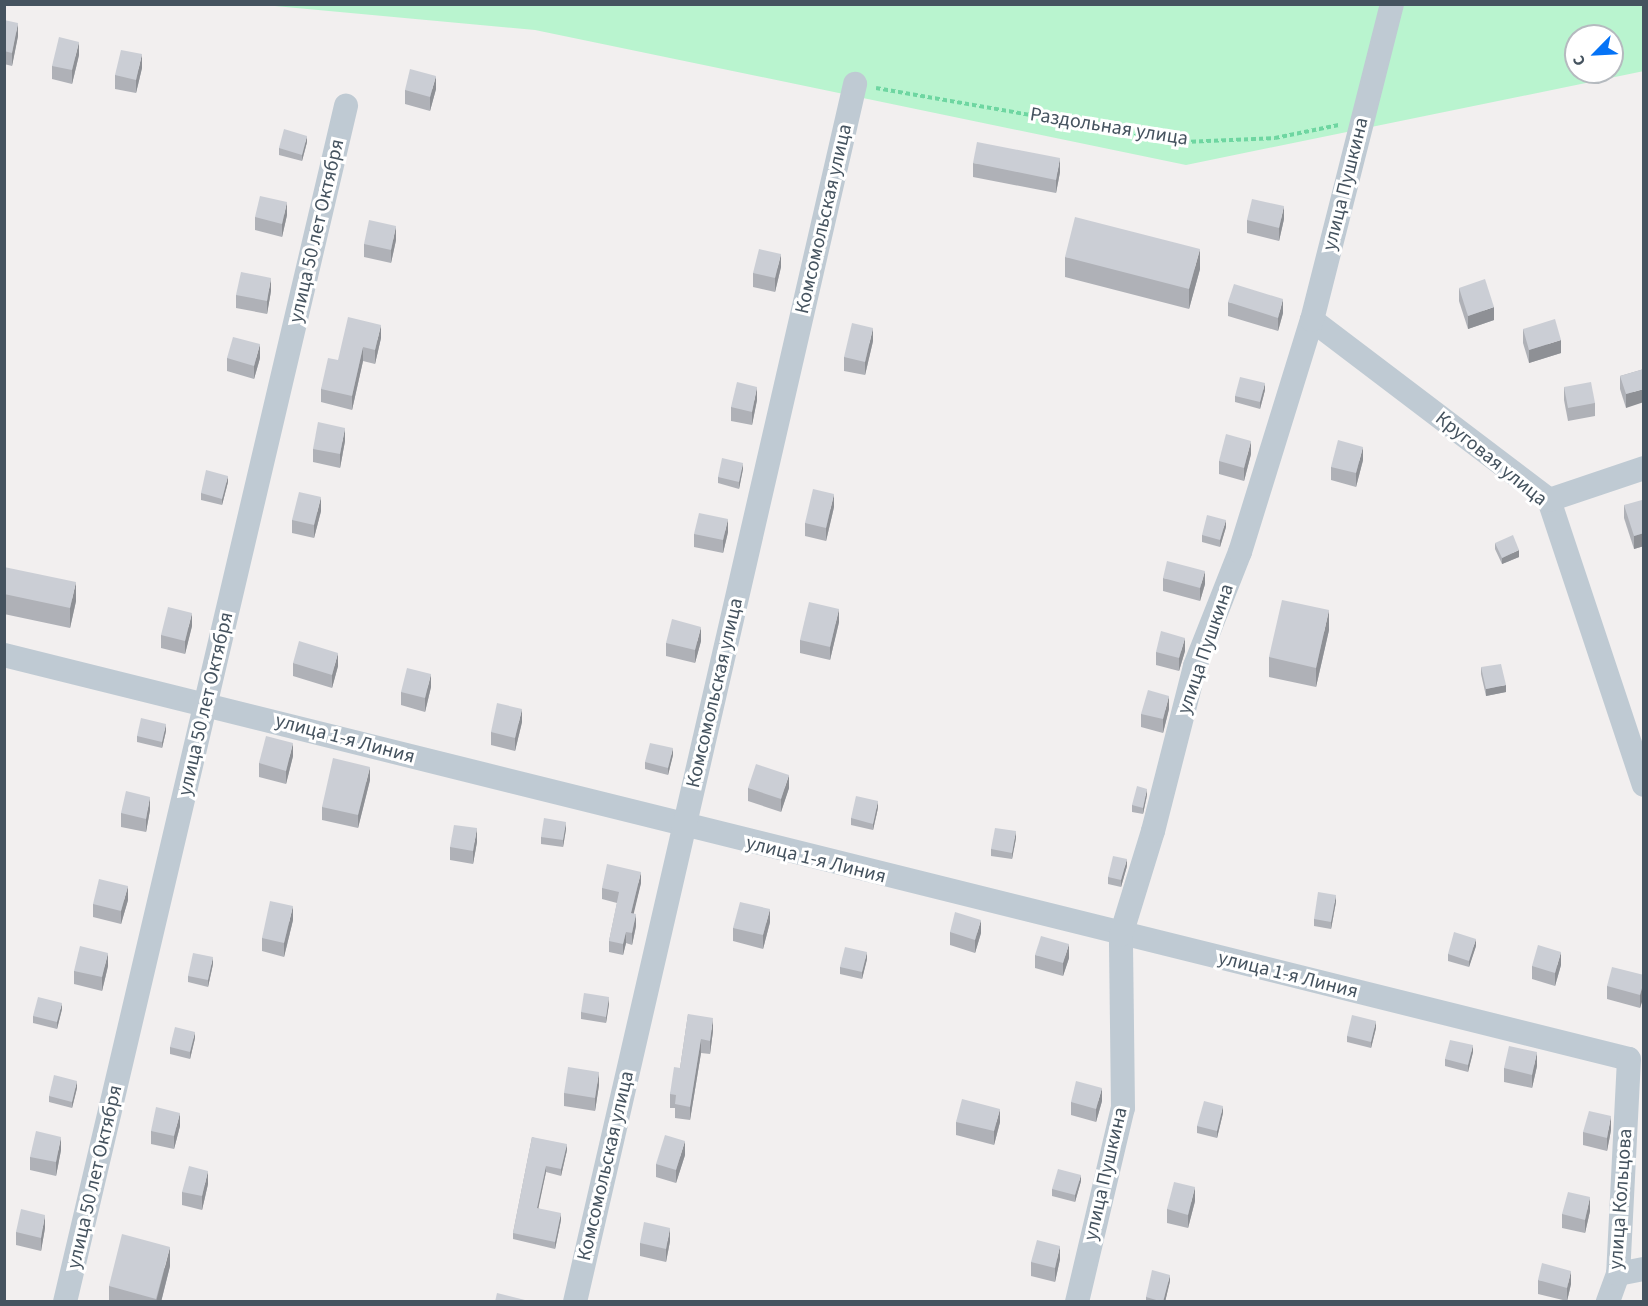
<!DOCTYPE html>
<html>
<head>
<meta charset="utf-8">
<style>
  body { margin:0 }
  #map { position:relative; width:1648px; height:1306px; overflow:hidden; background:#f2efef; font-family:"Source Sans 3",sans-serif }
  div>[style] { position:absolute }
  .green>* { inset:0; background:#b9f4cf }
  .path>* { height:4px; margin-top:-2px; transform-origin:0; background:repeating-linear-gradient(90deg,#6ed6a1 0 4.5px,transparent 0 7.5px) }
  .minor>* { height:24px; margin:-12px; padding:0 12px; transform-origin:12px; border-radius:12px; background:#bfcad3 }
  .wall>* { inset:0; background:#afb1b7 }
  .shaded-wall>* { inset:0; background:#8e9095 }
  .building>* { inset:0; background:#cbced5 }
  span { translate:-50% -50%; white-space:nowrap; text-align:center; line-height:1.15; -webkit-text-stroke:6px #fff; paint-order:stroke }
  .street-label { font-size:20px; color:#45535f }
  .frame { position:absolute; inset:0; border:6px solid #45535f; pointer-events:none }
  .north { position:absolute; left:1564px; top:24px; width:60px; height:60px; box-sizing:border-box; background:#fff; border:2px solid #b5babf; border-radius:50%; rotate:246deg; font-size:16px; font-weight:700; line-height:24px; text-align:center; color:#45535f }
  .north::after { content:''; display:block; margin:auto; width:21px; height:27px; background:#0573f6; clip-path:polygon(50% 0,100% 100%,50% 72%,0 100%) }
</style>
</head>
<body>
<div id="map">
  <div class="green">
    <div style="clip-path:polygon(evenodd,1643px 4px,1644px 71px,1186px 165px,535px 30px,264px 5px,1643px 4px,1576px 36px,1612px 36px,1612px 72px,1576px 72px,1576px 36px)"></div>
  </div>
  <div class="path">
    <div style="left:876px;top:88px;width:313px;rotate:9.9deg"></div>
    <div style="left:1184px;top:142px;width:91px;rotate:-2.5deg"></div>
    <div style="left:1275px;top:138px;width:65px;rotate:-11.5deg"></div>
  </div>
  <div class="minor">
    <div style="left:1312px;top:320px;width:298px;rotate:37.2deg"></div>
    <div style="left:1549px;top:500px;width:300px;rotate:71.6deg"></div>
    <div style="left:1549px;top:500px;width:100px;rotate:-18.6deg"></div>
    <div style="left:4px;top:655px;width:1674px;rotate:13.96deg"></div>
    <div style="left:1629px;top:1059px;width:215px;rotate:92.9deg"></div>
    <div style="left:1618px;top:1274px;width:30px;rotate:110deg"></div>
    <div style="left:1618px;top:1274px;width:26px;rotate:-11deg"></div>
    <div style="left:65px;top:1302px;width:1229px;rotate:-76.78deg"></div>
    <div style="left:575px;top:1302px;width:1250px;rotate:-77.05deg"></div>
    <div style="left:1077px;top:1302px;width:199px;rotate:-76.7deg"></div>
    <div style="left:1123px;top:1108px;width:173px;rotate:-90.7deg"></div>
    <div style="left:1121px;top:935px;width:109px;rotate:-72.9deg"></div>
    <div style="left:1153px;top:831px;width:170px;rotate:-75.7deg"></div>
    <div style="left:1195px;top:666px;width:123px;rotate:-68.5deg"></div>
    <div style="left:1240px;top:552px;width:243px;rotate:-72.8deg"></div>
    <div style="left:1312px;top:320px;width:326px;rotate:-75.8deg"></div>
  </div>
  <div class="wall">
    <div style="clip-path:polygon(4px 20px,18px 36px,12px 66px,4px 64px)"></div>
    <div style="clip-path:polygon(79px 55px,72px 84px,52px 79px,52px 66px)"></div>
    <div style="clip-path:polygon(142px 68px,136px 93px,115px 89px,115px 75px)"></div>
    <div style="clip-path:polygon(436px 89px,430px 111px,405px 104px,405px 90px)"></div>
    <div style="clip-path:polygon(307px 142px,302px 161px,279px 155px,279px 148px)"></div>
    <div style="clip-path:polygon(973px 163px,1060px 172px,1056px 193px,973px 177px)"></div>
    <div style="clip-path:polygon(287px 215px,282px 237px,255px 230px,255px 217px)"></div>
    <div style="clip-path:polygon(1284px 219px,1279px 241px,1247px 233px,1247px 220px)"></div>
    <div style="clip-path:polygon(396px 240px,391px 263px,364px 257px,364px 244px)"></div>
    <div style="clip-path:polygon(1065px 257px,1200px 269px,1189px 309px,1065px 277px)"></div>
    <div style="clip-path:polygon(781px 267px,775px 292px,753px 287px,753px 273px)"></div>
    <div style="clip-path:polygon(1459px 288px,1494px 320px,1468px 329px,1459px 301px)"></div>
    <div style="clip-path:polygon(271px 291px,267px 314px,236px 308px,236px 295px)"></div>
    <div style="clip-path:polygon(1228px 302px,1283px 313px,1278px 331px,1228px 316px)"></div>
    <div style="clip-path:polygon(1523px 329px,1561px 353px,1529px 363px,1523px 343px)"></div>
    <div style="clip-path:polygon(381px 338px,375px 364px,363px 361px,352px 410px,321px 402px,321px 389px,338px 360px)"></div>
    <div style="clip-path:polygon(873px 341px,865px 375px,844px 371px,844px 357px)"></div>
    <div style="clip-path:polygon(227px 358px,260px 358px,254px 379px,227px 371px)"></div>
    <div style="clip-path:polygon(1644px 369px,1626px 408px,1620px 389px,1620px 376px)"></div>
    <div style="clip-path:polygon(1564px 387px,1595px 403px,1595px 416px,1568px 421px,1564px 400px)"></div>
    <div style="clip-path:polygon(1265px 390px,1260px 409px,1235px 402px,1235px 396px)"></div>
    <div style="clip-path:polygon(757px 400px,752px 425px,731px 421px,731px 407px)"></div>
    <div style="clip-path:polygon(345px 441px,340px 468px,313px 462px,313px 449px)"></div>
    <div style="clip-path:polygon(1251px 454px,1244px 481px,1219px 474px,1219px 461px)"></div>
    <div style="clip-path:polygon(1363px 460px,1356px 487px,1331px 480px,1331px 467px)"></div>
    <div style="clip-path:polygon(743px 469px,739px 489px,718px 483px,718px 477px)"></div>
    <div style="clip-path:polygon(228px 482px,222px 505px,201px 500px,201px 493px)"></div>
    <div style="clip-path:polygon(1644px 504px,1644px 546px,1634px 549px,1624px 518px,1624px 505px)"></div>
    <div style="clip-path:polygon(834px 507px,826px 541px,805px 536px,805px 523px)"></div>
    <div style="clip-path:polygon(321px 511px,314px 538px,292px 533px,292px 520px)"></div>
    <div style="clip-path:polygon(1226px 527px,1220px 547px,1202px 542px,1202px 535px)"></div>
    <div style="clip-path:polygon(728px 532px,723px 553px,694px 547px,694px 534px)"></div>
    <div style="clip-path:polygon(1495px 543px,1519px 557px,1502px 564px,1495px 549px)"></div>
    <div style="clip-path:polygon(4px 567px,76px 601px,70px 628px,4px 614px)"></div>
    <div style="clip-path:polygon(1163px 578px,1205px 584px,1200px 601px,1163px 591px)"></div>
    <div style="clip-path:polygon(839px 622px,830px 660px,800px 653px,800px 640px)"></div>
    <div style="clip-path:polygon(192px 626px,185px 654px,161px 648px,161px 635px)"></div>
    <div style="clip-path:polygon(1329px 630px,1316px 687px,1269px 677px,1269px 657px)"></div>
    <div style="clip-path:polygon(701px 641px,695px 663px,666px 656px,666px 643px)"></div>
    <div style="clip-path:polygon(1185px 651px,1179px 671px,1156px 665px,1156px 652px)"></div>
    <div style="clip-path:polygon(293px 663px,338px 666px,332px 688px,293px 676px)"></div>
    <div style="clip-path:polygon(1481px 667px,1506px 692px,1486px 696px,1481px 674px)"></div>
    <div style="clip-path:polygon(431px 687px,425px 712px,401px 705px,401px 692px)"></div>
    <div style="clip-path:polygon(1169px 709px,1163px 733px,1141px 727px,1141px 714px)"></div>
    <div style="clip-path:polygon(522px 722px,515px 751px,491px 745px,491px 732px)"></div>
    <div style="clip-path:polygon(166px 731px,162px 748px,137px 742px,137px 736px)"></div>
    <div style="clip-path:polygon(673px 755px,668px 775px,645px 769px,645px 762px)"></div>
    <div style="clip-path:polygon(293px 756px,286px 784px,259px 777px,259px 763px)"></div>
    <div style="clip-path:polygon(370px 780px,358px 828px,322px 820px,322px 807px)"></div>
    <div style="clip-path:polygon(748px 788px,789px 788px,781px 812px,748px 801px)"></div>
    <div style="clip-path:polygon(1147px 795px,1143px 814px,1132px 812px,1132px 805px)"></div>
    <div style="clip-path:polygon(878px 808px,873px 830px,851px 825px,851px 818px)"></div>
    <div style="clip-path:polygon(150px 810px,146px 832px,121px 827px,121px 813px)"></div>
    <div style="clip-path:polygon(566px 829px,563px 847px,541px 844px,541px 837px)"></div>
    <div style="clip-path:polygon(1016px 838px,1012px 859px,991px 856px,991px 849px)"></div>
    <div style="clip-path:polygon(477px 842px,473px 864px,450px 860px,450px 847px)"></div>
    <div style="clip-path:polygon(1127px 866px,1121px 887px,1108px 884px,1108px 877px)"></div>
    <div style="clip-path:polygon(641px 883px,633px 914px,636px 926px,632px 945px,626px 943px,623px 955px,609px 952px,609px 941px,617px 903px,602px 899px,602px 888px)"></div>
    <div style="clip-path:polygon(128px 900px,121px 924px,93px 917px,93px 904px)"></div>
    <div style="clip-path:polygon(1336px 902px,1331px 929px,1314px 926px,1314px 919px)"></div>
    <div style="clip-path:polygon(293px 920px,284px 957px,262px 951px,262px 938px)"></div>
    <div style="clip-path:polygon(770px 922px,763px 949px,733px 941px,733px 928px)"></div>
    <div style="clip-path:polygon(950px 932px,981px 933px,975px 953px,950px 945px)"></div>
    <div style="clip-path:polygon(1476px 946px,1469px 967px,1448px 961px,1448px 954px)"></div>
    <div style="clip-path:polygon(1035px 955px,1069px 958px,1063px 976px,1035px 968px)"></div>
    <div style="clip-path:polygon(867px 959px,862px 979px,840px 974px,840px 967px)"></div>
    <div style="clip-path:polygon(213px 964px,208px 987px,188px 982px,188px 976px)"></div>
    <div style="clip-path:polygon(1561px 965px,1555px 986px,1532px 979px,1532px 966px)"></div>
    <div style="clip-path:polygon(108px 966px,102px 991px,74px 984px,74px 971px)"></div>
    <div style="clip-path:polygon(1644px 975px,1644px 995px,1640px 1008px,1607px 999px,1607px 986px)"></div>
    <div style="clip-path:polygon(609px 1004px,606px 1023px,581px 1019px,581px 1012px)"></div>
    <div style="clip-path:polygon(62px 1009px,57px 1029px,33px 1023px,33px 1016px)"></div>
    <div style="clip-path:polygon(688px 1014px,713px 1031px,710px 1054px,701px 1053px,690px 1120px,675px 1118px,675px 1108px,670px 1108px,670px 1094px,680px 1068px)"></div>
    <div style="clip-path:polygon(1376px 1028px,1371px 1048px,1347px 1042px,1347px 1036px)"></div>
    <div style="clip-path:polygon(195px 1038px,190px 1059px,170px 1054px,170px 1047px)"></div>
    <div style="clip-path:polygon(1473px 1052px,1468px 1072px,1445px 1066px,1445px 1059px)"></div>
    <div style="clip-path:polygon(1537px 1066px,1532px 1088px,1504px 1082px,1504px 1068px)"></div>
    <div style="clip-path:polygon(599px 1085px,595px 1111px,564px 1106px,564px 1093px)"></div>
    <div style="clip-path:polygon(77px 1088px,72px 1108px,49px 1102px,49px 1096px)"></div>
    <div style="clip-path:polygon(1102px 1101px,1096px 1122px,1071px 1115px,1071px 1102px)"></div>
    <div style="clip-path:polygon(1223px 1113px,1217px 1138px,1197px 1133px,1197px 1126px)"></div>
    <div style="clip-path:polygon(956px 1122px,1000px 1122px,994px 1145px,956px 1135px)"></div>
    <div style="clip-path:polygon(180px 1126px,174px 1149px,151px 1144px,151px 1131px)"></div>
    <div style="clip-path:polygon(1611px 1130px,1607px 1151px,1583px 1145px,1583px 1132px)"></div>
    <div style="clip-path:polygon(532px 1137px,567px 1150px,561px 1176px,546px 1172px,538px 1208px,561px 1220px,555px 1249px,513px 1239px,513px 1233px)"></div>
    <div style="clip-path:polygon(61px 1150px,56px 1176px,30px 1170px,30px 1157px)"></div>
    <div style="clip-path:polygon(685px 1155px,676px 1183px,656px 1177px,656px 1164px)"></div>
    <div style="clip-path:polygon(1081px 1181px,1075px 1202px,1052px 1196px,1052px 1189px)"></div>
    <div style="clip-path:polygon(208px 1184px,202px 1210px,182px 1205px,182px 1192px)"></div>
    <div style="clip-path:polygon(1195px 1201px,1188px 1228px,1167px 1223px,1167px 1209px)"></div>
    <div style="clip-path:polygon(1590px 1211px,1585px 1233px,1562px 1228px,1562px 1214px)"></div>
    <div style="clip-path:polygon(45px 1228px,41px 1251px,16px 1245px,16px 1232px)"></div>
    <div style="clip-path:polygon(670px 1241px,666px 1262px,640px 1256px,640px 1243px)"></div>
    <div style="clip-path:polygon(1060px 1259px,1055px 1282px,1031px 1276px,1031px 1262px)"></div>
    <div style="clip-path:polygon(170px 1266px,161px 1302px,109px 1302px,109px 1286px)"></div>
    <div style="clip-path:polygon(1538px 1280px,1571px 1284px,1567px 1301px,1538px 1294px)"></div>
    <div style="clip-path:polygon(1170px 1281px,1165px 1302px,1146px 1302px,1146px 1297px)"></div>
  </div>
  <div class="shaded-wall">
    <div style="clip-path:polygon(18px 23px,18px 36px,12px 66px,12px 53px)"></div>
    <div style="clip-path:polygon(79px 42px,79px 55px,72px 84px,72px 70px)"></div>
    <div style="clip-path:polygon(142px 54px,142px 68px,136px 93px,136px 80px)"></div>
    <div style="clip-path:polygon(436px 76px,436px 89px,430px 111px,430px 97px)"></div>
    <div style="clip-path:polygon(307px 136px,307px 142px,302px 161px,302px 155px)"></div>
    <div style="clip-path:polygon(1060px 158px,1060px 172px,1056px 193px,1056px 180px)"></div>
    <div style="clip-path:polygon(287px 202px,287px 215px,282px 237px,282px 224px)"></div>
    <div style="clip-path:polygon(1284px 206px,1284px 219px,1279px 241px,1279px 228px)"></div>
    <div style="clip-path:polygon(396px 226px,396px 240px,391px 263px,391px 250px)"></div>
    <div style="clip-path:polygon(1200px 249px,1200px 269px,1189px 309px,1189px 289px)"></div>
    <div style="clip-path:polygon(781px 254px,781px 267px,775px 292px,775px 278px)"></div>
    <div style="clip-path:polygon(271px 278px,271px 291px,267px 314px,267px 301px)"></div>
    <div style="clip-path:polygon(1283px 299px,1283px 313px,1278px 331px,1278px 318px)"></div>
    <div style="clip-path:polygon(1494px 307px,1494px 320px,1468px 329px,1468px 316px)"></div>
    <div style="clip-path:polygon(381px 325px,381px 338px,375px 364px,375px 350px)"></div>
    <div style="clip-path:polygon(873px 328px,873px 341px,865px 375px,865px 362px)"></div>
    <div style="clip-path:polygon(1561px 340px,1561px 353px,1529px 363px,1529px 350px)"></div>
    <div style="clip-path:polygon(260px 344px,260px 358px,254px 379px,254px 366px)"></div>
    <div style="clip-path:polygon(363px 347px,363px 361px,352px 410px,352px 396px)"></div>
    <div style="clip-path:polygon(1265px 383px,1265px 390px,1260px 409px,1260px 402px)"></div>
    <div style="clip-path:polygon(757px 387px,757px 400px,752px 425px,752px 412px)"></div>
    <div style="clip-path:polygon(1644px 389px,1644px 402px,1626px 408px,1626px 394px)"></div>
    <div style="clip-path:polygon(345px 428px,345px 441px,340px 468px,340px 454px)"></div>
    <div style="clip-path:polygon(1251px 441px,1251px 454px,1244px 481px,1244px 468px)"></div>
    <div style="clip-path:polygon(1363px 447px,1363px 460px,1356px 487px,1356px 473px)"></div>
    <div style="clip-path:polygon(743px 463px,743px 469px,739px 489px,739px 482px)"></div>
    <div style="clip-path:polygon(228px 476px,228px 482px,222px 505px,222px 499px)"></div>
    <div style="clip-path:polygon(834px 494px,834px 507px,826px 541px,826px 528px)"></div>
    <div style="clip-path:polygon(321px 497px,321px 511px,314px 538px,314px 525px)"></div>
    <div style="clip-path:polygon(728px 519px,728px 532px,723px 553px,723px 540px)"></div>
    <div style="clip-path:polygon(1226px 520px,1226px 527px,1220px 547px,1220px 540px)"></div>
    <div style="clip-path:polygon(1644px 533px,1644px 546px,1634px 549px,1634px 536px)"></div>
    <div style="clip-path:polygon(1519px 550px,1519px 557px,1502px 564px,1502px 558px)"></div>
    <div style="clip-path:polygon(1205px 571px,1205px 584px,1200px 601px,1200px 588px)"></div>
    <div style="clip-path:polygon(76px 582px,76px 601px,70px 628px,70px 608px)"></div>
    <div style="clip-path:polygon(839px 609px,839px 622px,830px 660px,830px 647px)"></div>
    <div style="clip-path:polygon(1329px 610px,1329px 630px,1316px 687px,1316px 668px)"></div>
    <div style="clip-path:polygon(192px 613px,192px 626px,185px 654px,185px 641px)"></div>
    <div style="clip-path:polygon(701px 627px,701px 641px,695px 663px,695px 650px)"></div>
    <div style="clip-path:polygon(1185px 638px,1185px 651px,1179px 671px,1179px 658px)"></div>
    <div style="clip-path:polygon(338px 653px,338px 666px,332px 688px,332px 675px)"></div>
    <div style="clip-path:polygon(431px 674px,431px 687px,425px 712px,425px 698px)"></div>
    <div style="clip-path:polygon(1506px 685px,1506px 692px,1486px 696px,1486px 689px)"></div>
    <div style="clip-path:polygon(1169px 696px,1169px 709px,1163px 733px,1163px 719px)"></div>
    <div style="clip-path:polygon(522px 709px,522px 722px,515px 751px,515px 738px)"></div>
    <div style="clip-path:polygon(166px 724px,166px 731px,162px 748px,162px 742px)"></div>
    <div style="clip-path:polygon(293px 743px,293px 756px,286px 784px,286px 771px)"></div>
    <div style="clip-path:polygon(673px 748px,673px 755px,668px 775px,668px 768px)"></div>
    <div style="clip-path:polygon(370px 767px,370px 780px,358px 828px,358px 815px)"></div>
    <div style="clip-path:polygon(789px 775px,789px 788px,781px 812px,781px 799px)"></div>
    <div style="clip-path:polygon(1147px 789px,1147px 795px,1143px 814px,1143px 808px)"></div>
    <div style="clip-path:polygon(150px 797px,150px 810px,146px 832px,146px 819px)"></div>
    <div style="clip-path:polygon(878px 801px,878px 808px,873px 830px,873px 824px)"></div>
    <div style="clip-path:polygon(566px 822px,566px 829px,563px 847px,563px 840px)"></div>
    <div style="clip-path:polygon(477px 828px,477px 842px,473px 864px,473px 851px)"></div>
    <div style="clip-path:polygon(1016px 831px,1016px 838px,1012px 859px,1012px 853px)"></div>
    <div style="clip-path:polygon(1127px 859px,1127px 866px,1121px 887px,1121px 880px)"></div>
    <div style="clip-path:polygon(641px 872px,641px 883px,631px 925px,631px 913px)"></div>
    <div style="clip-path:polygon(128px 886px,128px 900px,121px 924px,121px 911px)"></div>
    <div style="clip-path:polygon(1336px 895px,1336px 902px,1331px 929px,1331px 922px)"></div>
    <div style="clip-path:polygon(293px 906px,293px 920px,284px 957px,284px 943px)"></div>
    <div style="clip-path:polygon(770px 909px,770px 922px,763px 949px,763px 935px)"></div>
    <div style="clip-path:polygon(636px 914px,636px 926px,632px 945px,632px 933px)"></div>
    <div style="clip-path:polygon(981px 920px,981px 933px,975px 953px,975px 940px)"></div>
    <div style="clip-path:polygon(626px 932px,626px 943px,623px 955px,623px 944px)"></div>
    <div style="clip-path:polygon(1476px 939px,1476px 946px,1469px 967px,1469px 961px)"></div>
    <div style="clip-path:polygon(1069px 944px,1069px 958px,1063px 976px,1063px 963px)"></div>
    <div style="clip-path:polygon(867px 952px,867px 959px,862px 979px,862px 972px)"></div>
    <div style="clip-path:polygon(1561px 952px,1561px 965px,1555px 986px,1555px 973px)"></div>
    <div style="clip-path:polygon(108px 953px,108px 966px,102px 991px,102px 977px)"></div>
    <div style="clip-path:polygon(213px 957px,213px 964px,208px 987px,208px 980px)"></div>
    <div style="clip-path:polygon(1644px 981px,1644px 995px,1640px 1008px,1640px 995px)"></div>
    <div style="clip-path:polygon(609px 997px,609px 1004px,606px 1023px,606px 1017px)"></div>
    <div style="clip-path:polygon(62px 1003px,62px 1009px,57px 1029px,57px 1022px)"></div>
    <div style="clip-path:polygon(713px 1018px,713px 1031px,710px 1054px,710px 1041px)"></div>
    <div style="clip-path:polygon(1376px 1021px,1376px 1028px,1371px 1048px,1371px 1042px)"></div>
    <div style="clip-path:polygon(195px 1032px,195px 1038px,190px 1059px,190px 1052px)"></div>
    <div style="clip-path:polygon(701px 1039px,701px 1053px,690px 1120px,690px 1107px)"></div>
    <div style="clip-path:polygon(1473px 1045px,1473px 1052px,1468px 1072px,1468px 1065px)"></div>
    <div style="clip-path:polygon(1537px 1052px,1537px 1066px,1532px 1088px,1532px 1075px)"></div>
    <div style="clip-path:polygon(599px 1072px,599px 1085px,595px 1111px,595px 1098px)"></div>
    <div style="clip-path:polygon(77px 1081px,77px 1088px,72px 1108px,72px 1102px)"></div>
    <div style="clip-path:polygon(1102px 1088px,1102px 1101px,1096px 1122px,1096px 1109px)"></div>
    <div style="clip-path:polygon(1223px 1106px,1223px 1113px,1217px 1138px,1217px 1131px)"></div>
    <div style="clip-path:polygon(1000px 1109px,1000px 1122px,994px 1145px,994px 1131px)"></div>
    <div style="clip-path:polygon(180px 1113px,180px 1126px,174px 1149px,174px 1136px)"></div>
    <div style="clip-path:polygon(1611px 1116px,1611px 1130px,1607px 1151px,1607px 1138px)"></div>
    <div style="clip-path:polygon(61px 1137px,61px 1150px,56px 1176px,56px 1162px)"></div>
    <div style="clip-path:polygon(685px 1141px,685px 1155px,676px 1183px,676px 1170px)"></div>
    <div style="clip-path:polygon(567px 1144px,567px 1150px,561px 1176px,561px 1169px)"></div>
    <div style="clip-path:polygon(546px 1166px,546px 1172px,537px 1215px,537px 1208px)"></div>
    <div style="clip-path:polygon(208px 1171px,208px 1184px,202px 1210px,202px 1196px)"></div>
    <div style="clip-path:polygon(1081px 1175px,1081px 1181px,1075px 1202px,1075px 1195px)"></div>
    <div style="clip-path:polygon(1195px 1187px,1195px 1201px,1188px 1228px,1188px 1215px)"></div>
    <div style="clip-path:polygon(1590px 1197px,1590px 1211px,1585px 1233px,1585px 1220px)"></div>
    <div style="clip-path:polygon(561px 1213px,561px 1220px,555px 1249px,555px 1242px)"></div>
    <div style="clip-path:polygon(45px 1215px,45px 1228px,41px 1251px,41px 1238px)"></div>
    <div style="clip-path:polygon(670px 1228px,670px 1241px,666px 1262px,666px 1249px)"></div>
    <div style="clip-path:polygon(1060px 1246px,1060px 1259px,1055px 1282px,1055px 1268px)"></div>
    <div style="clip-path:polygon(170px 1247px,170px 1266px,161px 1302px,156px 1302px)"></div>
    <div style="clip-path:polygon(1571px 1271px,1571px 1284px,1567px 1301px,1567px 1288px)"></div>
    <div style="clip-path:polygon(1170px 1275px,1170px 1281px,1165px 1302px,1163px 1302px)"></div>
  </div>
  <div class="building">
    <div style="clip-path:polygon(4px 20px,18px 23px,12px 53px,4px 51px)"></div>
    <div style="clip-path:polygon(59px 37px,79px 42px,72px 70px,52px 66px)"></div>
    <div style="clip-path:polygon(121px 50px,142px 54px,136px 80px,115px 75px)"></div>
    <div style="clip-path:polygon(410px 69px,436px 76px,430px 97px,405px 90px)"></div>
    <div style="clip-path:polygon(284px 129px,307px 136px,302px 155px,279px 148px)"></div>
    <div style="clip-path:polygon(977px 142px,1060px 158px,1056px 180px,973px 163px)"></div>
    <div style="clip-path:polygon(260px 196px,287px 202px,282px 224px,255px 217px)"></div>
    <div style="clip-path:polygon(1252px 199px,1284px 206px,1279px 228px,1247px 220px)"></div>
    <div style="clip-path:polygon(1075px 217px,1200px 249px,1189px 289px,1065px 257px)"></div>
    <div style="clip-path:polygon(369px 220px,396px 226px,391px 250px,364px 244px)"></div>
    <div style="clip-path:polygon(759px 249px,781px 254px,775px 278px,753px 273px)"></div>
    <div style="clip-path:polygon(241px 272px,271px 278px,267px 301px,236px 295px)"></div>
    <div style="clip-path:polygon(1485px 279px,1494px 307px,1468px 316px,1459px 288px)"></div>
    <div style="clip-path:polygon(1234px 284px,1283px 299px,1278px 318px,1228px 302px)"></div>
    <div style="clip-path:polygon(348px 317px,381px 325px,375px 350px,363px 347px,352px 396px,321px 389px,328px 358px,338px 360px)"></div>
    <div style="clip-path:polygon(1555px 319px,1561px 340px,1529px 350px,1523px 329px)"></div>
    <div style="clip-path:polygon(852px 323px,873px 328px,865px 362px,844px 357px)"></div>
    <div style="clip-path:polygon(233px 337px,260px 344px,254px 366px,227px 358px)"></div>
    <div style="clip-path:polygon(1644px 369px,1644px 389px,1626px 394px,1620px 376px)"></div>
    <div style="clip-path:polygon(1240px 377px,1265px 383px,1260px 402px,1235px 396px)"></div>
    <div style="clip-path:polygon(737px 382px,757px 387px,752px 412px,731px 407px)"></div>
    <div style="clip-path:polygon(1591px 382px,1595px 403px,1568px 408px,1564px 387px)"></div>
    <div style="clip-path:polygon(318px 422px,345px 428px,340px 454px,313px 449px)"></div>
    <div style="clip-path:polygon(1226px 434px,1251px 441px,1244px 468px,1219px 461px)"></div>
    <div style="clip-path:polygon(1338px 440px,1363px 447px,1356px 473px,1331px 467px)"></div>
    <div style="clip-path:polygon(722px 458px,743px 463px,739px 482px,718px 477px)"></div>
    <div style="clip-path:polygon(206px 470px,228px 476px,222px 499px,201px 493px)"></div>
    <div style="clip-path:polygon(813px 489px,834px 494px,826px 528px,805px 523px)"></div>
    <div style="clip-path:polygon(299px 492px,321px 497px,314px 525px,292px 520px)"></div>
    <div style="clip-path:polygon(1642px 500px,1644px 504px,1644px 533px,1634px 536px,1624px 505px)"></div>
    <div style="clip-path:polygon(699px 513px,728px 519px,723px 540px,694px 534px)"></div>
    <div style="clip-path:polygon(1207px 515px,1226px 520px,1220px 540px,1202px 535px)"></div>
    <div style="clip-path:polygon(1513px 535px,1519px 550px,1502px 558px,1495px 543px)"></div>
    <div style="clip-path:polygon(1167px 561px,1205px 571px,1200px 588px,1163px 578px)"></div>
    <div style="clip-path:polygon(4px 567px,76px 582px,70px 608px,4px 594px)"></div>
    <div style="clip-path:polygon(1282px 600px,1329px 610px,1316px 668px,1269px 657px)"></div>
    <div style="clip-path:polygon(809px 602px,839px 609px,830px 647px,800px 640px)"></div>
    <div style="clip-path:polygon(168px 607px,192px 613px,185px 641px,161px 635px)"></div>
    <div style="clip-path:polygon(672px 619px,701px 627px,695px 650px,666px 643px)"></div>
    <div style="clip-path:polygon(1161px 631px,1185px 638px,1179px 658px,1156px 652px)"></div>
    <div style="clip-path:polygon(299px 641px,338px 653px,332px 675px,293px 663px)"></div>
    <div style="clip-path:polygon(1501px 664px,1506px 685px,1486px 689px,1481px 667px)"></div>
    <div style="clip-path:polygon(407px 668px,431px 674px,425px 698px,401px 692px)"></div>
    <div style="clip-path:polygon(1148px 690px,1169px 696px,1163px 719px,1141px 714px)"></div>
    <div style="clip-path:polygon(497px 703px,522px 709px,515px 738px,491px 732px)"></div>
    <div style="clip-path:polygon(141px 718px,166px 724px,162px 742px,137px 736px)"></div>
    <div style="clip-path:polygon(266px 736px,293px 743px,286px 771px,259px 763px)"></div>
    <div style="clip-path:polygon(650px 743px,673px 748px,668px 768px,645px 762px)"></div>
    <div style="clip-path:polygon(333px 758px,370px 767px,358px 815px,322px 807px)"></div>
    <div style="clip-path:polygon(756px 764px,789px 775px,781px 799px,748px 788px)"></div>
    <div style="clip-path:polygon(1137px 786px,1147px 789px,1143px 808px,1132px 805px)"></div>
    <div style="clip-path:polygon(126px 791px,150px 797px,146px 819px,121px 813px)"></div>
    <div style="clip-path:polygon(856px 796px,878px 801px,873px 824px,851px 818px)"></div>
    <div style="clip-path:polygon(544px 818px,566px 822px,563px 840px,541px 837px)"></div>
    <div style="clip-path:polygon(454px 825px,477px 828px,473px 851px,450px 847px)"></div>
    <div style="clip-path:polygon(995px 828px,1016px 831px,1012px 853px,991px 849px)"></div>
    <div style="clip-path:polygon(1113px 856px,1127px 859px,1121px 880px,1108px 877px)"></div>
    <div style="clip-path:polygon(607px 864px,641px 872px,631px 913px,636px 914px,632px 933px,626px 932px,623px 944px,609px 941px,619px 892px,602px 888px)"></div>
    <div style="clip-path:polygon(99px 879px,128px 886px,121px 911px,93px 904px)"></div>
    <div style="clip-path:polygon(1318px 892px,1336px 895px,1331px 922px,1314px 919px)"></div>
    <div style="clip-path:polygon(270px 901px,293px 906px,284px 943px,262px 938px)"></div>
    <div style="clip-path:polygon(740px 902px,770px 909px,763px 935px,733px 928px)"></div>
    <div style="clip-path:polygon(955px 912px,981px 920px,975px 940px,950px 932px)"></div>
    <div style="clip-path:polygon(1454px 932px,1476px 939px,1469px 961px,1448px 954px)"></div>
    <div style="clip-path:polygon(1041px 936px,1069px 944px,1063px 963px,1035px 955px)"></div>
    <div style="clip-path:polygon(1538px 945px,1561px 952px,1555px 973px,1532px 966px)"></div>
    <div style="clip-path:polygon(80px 946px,108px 953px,102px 977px,74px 971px)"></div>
    <div style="clip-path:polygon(845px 947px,867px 952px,862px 972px,840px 967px)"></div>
    <div style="clip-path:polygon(193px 953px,213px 957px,208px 980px,188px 976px)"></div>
    <div style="clip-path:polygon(1612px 967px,1644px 975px,1644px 981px,1640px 995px,1607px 986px)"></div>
    <div style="clip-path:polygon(584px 993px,609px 997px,606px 1017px,581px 1012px)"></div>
    <div style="clip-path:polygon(38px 997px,62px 1003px,57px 1022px,33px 1016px)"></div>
    <div style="clip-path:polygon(688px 1014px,713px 1018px,710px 1041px,701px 1039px,690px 1107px,675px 1104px,676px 1095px,670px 1094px,674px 1067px,680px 1068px)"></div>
    <div style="clip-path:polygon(1352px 1015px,1376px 1021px,1371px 1042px,1347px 1036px)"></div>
    <div style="clip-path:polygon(175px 1027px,195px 1032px,190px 1052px,170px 1047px)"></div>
    <div style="clip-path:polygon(1450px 1040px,1473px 1045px,1468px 1065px,1445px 1059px)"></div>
    <div style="clip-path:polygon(1509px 1046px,1537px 1052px,1532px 1075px,1504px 1068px)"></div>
    <div style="clip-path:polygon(568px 1067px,599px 1072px,595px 1098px,564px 1093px)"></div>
    <div style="clip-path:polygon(54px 1075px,77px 1081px,72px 1102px,49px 1096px)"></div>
    <div style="clip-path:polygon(1076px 1081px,1102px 1088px,1096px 1109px,1071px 1102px)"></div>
    <div style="clip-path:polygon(962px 1099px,1000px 1109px,994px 1131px,956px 1122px)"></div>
    <div style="clip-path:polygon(1204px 1101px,1223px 1106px,1217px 1131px,1197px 1126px)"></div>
    <div style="clip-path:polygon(156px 1107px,180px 1113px,174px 1136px,151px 1131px)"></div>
    <div style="clip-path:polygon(1589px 1111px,1611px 1116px,1607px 1138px,1583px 1132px)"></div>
    <div style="clip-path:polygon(36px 1131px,61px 1137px,56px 1162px,30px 1157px)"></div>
    <div style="clip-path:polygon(665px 1135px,685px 1141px,676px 1170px,656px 1164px)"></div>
    <div style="clip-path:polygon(532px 1137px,567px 1144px,561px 1169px,546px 1166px,537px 1208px,561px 1213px,555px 1242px,513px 1233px)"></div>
    <div style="clip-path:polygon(189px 1166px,208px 1171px,202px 1196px,182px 1192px)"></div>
    <div style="clip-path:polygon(1058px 1169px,1081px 1175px,1075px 1195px,1052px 1189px)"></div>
    <div style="clip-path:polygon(1174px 1182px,1195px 1187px,1188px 1215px,1167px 1209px)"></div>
    <div style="clip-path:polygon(1568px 1192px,1590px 1197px,1585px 1220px,1562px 1214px)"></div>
    <div style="clip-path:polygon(21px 1209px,45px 1215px,41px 1238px,16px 1232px)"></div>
    <div style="clip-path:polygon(644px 1222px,670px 1228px,666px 1249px,640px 1243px)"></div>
    <div style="clip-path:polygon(122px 1234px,170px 1247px,156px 1299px,109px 1286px)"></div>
    <div style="clip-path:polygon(1037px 1240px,1060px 1246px,1055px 1268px,1031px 1262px)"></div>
    <div style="clip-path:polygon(1542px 1263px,1571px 1271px,1567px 1288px,1538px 1280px)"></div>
    <div style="clip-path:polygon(1152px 1270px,1170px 1275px,1163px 1302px,1146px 1297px)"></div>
    <div style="clip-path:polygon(497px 1293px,529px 1301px,495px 1302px)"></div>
  </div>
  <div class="street-label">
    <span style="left:1109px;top:127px;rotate:9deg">Раздольная улица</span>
    <span style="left:1346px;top:184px;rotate:-76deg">улица Пушкина</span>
    <span style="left:824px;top:219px;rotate:-77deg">Комсомольская улица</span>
    <span style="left:317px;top:231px;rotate:-77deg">улица 50 лет Октября</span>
    <span style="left:1491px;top:459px;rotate:39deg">Круговая улица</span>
    <span style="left:1206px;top:649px;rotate:-71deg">улица Пушкина</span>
    <span style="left:715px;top:693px;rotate:-77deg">Комсомольская улица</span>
    <span style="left:206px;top:704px;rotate:-77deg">улица 50 лет Октября</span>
    <span style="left:345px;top:739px;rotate:15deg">улица 1-я Линия</span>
    <span style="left:816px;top:860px;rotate:14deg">улица 1-я Линия</span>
    <span style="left:1288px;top:975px;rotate:14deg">улица 1-я Линия</span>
    <span style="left:606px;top:1166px;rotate:-77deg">Комсомольская улица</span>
    <span style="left:1106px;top:1174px;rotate:-77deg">улица Пушкина</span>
    <span style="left:95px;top:1177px;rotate:-77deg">улица 50 лет Октября</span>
    <span style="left:1621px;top:1199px;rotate:-86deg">улица Кольцова</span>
  </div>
  <div class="frame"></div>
  <div class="north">С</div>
</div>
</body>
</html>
